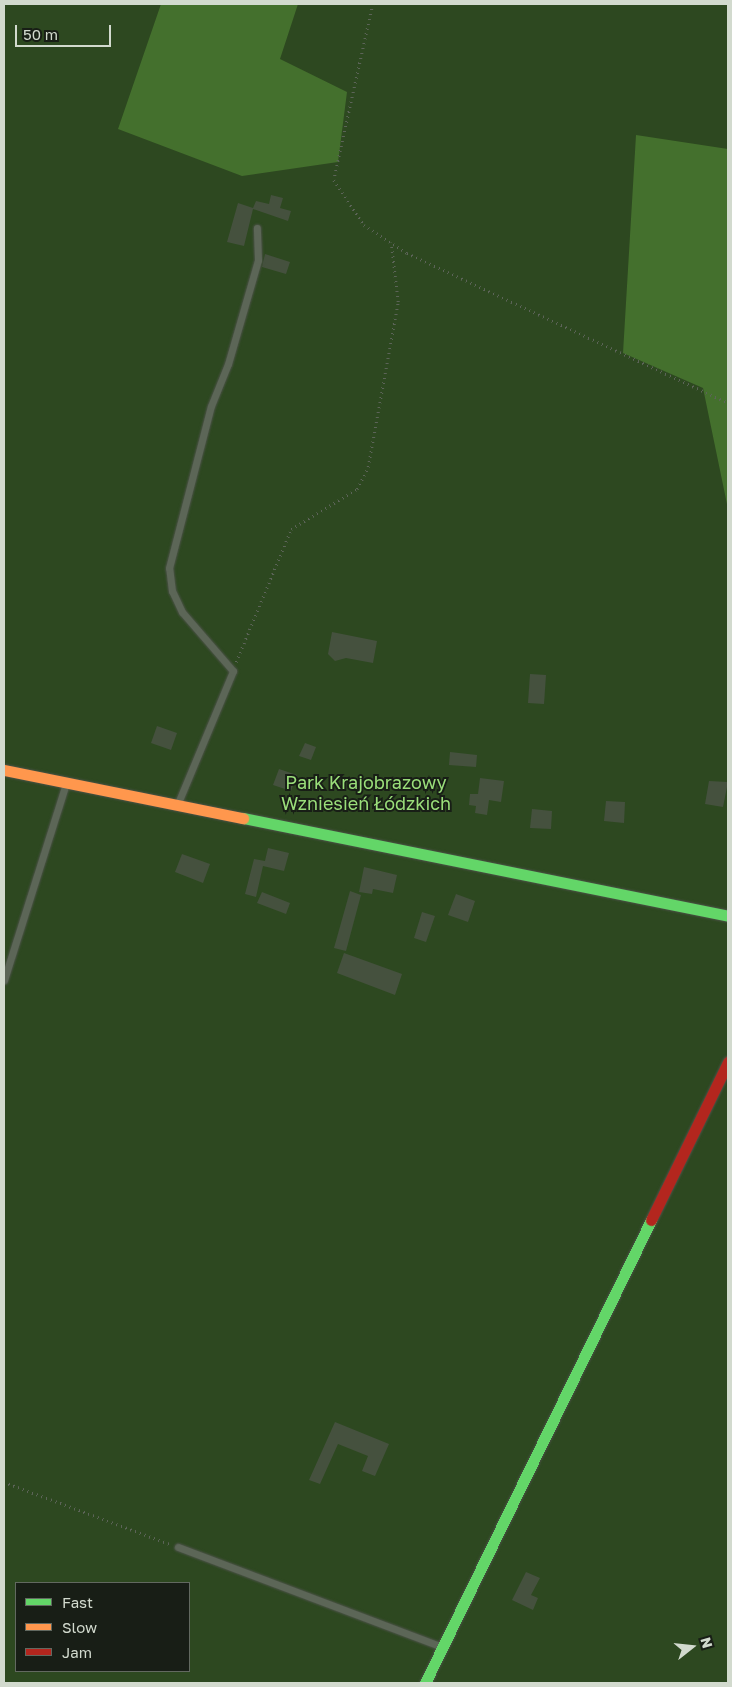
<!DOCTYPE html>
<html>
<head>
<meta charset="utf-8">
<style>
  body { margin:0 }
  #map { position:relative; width:732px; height:1687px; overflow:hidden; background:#2d352a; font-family:"Golos Text",sans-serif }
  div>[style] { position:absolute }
  .green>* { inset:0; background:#2d4820 }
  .forest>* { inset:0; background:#44702d }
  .building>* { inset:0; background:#45513e }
  .path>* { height:2.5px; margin-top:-1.25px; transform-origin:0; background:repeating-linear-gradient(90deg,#5c6458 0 1px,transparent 0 5px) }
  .roads { filter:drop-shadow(0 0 1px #4c5248) drop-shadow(0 0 1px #4c5248) }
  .lane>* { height:7px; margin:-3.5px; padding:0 3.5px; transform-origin:3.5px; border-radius:3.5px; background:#5c6657 }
  .fast>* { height:11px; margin:-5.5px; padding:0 5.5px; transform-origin:5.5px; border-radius:5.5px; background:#63d668 }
  .slow>* { height:11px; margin:-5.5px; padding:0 5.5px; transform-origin:5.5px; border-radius:5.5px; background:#ff974d }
  .jam>* { height:11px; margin:-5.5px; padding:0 5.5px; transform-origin:5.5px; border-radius:5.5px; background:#b3261e }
  span { translate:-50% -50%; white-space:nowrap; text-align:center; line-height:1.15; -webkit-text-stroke:4px #181e16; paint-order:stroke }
  .park-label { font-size:18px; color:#9ade7a }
  .frame { position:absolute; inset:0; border:5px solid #d2dace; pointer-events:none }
  .legend { position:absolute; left:15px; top:1582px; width:175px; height:90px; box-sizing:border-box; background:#181e16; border:1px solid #626960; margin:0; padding:6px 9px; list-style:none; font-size:15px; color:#d2dace }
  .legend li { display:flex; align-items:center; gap:10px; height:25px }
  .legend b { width:25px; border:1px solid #626960 }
  .north { position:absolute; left:667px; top:1622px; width:50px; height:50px; -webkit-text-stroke:4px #181e16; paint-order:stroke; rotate:74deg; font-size:14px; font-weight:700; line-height:20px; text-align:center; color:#d2dace }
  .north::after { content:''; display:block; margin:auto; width:18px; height:22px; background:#d2dace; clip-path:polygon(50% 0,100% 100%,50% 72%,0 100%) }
  .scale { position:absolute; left:15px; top:25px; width:96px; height:22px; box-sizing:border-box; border:2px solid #d2dace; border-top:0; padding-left:6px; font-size:15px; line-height:18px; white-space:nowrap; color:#d2dace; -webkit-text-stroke:4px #181e16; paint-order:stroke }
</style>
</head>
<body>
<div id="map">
  <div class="green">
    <div style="clip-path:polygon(evenodd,4px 4px,728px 4px,728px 1683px,4px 1683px,4px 4px,16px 1583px,189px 1583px,189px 1671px,16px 1671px,16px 1583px)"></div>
  </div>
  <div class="forest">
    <div style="clip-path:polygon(161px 4px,298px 4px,280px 59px,347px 92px,338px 162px,242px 176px,118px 129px)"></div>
    <div style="clip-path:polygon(636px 135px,728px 149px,728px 509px,703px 388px,623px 353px)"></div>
  </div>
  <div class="building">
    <div style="clip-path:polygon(271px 195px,283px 198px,280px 208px,291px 211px,288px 221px,253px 209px,244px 246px,227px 242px,238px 203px,253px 208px,256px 201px,269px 204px)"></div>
    <div style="clip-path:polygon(265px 254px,290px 262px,286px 274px,262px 267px)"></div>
    <div style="clip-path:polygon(332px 632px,377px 641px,373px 663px,346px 658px,335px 661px,328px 654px)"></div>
    <div style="clip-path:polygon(530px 674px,546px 675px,544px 704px,528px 703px)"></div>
    <div style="clip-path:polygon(157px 726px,177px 733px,171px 750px,151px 743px)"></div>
    <div style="clip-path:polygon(305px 743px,316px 747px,311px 760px,299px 756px)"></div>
    <div style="clip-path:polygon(450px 752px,477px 755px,476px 767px,449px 765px)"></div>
    <div style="clip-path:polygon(279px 769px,297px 775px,291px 791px,273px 785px)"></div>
    <div style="clip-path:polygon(480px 778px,504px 781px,501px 802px,489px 800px,487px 815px,475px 813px,476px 806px,469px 805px,470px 794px,478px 794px)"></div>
    <div style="clip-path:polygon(709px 781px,728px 782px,723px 807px,705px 804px)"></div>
    <div style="clip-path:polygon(606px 801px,625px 802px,624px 823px,604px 821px)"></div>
    <div style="clip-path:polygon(532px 809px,552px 811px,551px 829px,530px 828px)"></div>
    <div style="clip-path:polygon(268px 848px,289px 853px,284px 871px,263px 866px,256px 897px,245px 894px,254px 859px,265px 861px,264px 865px)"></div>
    <div style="clip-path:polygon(182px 854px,210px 864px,203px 883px,175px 872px)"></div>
    <div style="clip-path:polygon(364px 867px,397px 875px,393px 893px,373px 889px,372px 894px,359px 892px)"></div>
    <div style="clip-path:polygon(350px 891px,361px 895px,346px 951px,334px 948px)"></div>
    <div style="clip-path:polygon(262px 892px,290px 903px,286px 914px,257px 903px)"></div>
    <div style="clip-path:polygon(456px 894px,475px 901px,468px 922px,448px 915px)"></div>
    <div style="clip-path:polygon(422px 912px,435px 916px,426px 942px,414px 938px)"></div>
    <div style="clip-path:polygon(344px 953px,402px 974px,395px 995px,337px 973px)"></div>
    <div style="clip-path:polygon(335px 1422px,389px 1444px,375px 1476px,362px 1471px,368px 1456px,338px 1444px,320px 1484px,309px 1480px)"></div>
    <div style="clip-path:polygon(526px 1572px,540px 1578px,531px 1595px,538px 1598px,533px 1610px,512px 1600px)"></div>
  </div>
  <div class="path">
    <div style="left:373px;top:4px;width:180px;rotate:102.5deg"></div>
    <div style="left:334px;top:180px;width:54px;rotate:56.3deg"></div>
    <div style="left:364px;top:225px;width:51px;rotate:33.1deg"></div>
    <div style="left:407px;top:253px;width:354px;rotate:25deg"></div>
    <div style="left:236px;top:662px;width:144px;rotate:-67.5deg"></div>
    <div style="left:291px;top:529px;width:77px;rotate:-31.2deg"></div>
    <div style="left:357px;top:489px;width:25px;rotate:-63deg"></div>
    <div style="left:368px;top:467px;width:168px;rotate:-79.7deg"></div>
    <div style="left:398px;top:302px;width:60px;rotate:-96.7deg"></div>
    <div style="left:4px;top:1482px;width:177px;rotate:20.5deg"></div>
  </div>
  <div class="roads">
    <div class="lane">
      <div style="left:178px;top:803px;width:143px;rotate:-67.4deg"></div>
      <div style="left:233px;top:671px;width:78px;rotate:-130.8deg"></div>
      <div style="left:182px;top:612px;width:23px;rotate:-115deg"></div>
      <div style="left:172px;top:591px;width:23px;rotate:-97deg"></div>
      <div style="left:169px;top:568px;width:167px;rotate:-75.5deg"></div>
      <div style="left:211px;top:406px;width:45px;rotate:-68deg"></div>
      <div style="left:228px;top:364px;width:108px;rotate:-73.9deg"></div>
      <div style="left:258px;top:260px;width:32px;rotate:-92deg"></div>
      <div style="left:4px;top:980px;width:207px;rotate:-72.5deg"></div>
      <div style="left:178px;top:1547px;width:282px;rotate:20.7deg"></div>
    </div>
    <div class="fast">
      <div style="left:243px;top:818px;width:495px;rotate:11.4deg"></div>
      <div style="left:425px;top:1683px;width:515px;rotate:-63.98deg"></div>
    </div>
    <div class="slow">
      <div style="left:4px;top:770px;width:244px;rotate:11.4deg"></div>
    </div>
    <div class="jam">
      <div style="left:651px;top:1220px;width:176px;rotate:-64deg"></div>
    </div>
  </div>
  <div class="park-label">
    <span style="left:366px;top:793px">Park Krajobrazowy<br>Wzniesień Łódzkich</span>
  </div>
  <div class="frame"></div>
  <ul class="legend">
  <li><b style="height:6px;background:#63d668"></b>Fast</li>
  <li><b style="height:6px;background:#ff974d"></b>Slow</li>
  <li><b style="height:6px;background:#b3261e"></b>Jam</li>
  </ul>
  <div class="north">N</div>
  <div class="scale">50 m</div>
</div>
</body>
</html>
